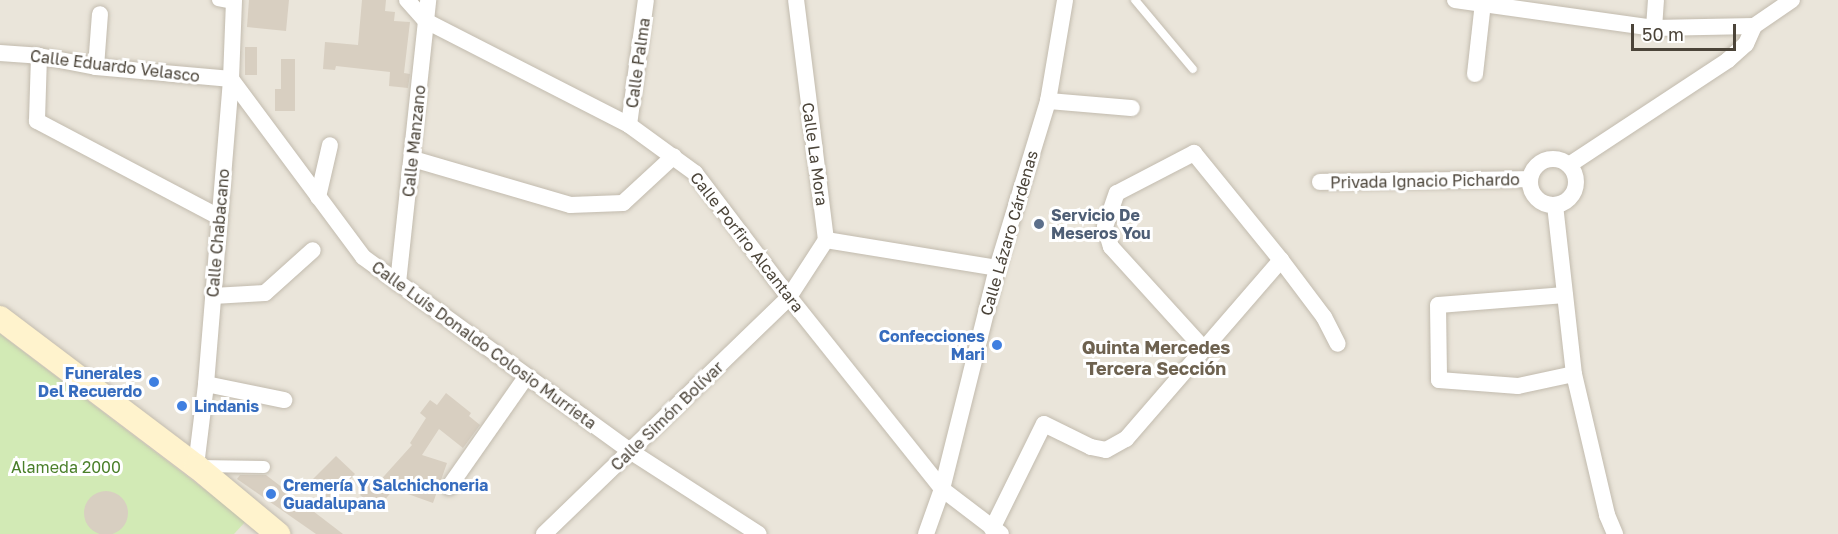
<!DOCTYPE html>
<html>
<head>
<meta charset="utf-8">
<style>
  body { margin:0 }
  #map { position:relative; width:1838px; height:534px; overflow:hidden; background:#f6f3ec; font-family:"Golos Text",sans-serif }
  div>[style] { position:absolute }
  .residential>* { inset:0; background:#eae5da }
  .green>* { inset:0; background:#d2eab5 }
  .building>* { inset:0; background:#d8cfc1 }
  .round { border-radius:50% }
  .roads { filter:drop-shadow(0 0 2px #c2bbae) drop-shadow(0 0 2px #c2bbae) }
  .service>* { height:8px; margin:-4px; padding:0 4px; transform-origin:4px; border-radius:4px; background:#fff }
  .pedestrian>* { height:12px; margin:-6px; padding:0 6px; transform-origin:6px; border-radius:6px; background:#fff }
  .minor>* { height:16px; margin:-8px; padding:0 8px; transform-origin:8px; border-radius:8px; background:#fff }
  .minor>.ring { margin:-8px; padding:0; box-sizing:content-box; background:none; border:16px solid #fff; border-radius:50% }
  .secondary>* { height:24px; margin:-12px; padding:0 12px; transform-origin:12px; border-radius:12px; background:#fff3cd }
  .dots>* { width:16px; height:16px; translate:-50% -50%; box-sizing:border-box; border:3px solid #fff; border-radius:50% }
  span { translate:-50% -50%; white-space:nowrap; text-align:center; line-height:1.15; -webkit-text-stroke:6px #fff; paint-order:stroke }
  .street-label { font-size:16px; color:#4b4439 }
  .service-label { font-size:16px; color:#4e5e75; font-weight:700 }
  .left { translate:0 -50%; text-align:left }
  .shop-label { font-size:16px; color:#366cbe; font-weight:700 }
  .right { translate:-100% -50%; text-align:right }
  .park-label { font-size:16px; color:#4a7f2a }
  .neighbourhood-label { font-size:18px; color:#6e6250; font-weight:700 }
  .scale { position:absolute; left:1631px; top:24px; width:105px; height:27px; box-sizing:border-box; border:3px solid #4b4439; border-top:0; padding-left:8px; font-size:18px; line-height:21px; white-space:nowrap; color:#4b4439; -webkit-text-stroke:4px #fff; paint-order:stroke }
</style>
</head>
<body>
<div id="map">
  <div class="residential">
    <div style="clip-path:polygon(0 0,1838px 0,1838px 534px,0 534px)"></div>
  </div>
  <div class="green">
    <div style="clip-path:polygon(0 334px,246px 521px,234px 534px,0 534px)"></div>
  </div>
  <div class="building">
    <div style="clip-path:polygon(249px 0,289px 0,286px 31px,247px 27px)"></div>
    <div style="clip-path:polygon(362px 0,386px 0,385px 11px,395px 12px,394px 21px,410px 22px,404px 73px,410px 74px,408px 88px,389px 86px,390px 72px,336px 66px,335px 70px,323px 69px,325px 42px,358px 45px)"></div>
    <div style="clip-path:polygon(245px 47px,257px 47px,257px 75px,245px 75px)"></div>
    <div style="clip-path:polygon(281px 59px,295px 59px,295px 111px,275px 111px,275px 89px,281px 89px)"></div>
    <div style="clip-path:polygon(446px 393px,471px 413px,469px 416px,480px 425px,463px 448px,439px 429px,422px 455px,447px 463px,433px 503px,394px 489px,377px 509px,360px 495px,371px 481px,376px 485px,412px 445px,410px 443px,426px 418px,420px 413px,430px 400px,437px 405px)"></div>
    <div style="clip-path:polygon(336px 456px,355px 474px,328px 502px,309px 483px)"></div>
    <div style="clip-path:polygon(240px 475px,266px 475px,343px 534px,316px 534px,237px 479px)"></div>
    <div class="round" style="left:84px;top:491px;width:44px;height:44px"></div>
  </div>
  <div class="roads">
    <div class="service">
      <div style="left:1135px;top:0;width:90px;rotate:50deg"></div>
    </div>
    <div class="pedestrian">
      <div style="left:218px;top:0;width:16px;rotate:11deg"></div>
      <div style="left:199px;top:466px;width:65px;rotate:0.9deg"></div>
    </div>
    <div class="minor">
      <div style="left:407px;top:0;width:28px;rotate:48deg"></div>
      <div style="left:426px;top:21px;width:228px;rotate:27.1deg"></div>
      <div style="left:629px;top:125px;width:82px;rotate:36deg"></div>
      <div style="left:695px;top:173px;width:156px;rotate:52.8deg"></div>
      <div style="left:789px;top:297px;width:246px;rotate:51.4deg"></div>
      <div style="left:942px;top:489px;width:74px;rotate:37.3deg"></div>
      <div style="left:1455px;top:0;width:201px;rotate:8deg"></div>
      <div style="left:1654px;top:28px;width:100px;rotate:-1.1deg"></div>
      <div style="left:1754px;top:26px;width:46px;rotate:-34.4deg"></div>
      <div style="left:1654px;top:28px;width:28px;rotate:-86deg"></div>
      <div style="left:0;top:53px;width:39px;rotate:4deg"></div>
      <div style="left:39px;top:56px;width:58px;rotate:10.9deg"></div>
      <div style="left:96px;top:67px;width:136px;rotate:5.1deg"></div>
      <div style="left:231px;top:79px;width:222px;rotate:53.4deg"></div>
      <div style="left:363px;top:257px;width:330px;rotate:36deg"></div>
      <div style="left:630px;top:451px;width:153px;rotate:32.8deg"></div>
      <div style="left:39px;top:56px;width:65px;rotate:91.8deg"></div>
      <div style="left:37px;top:121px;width:206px;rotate:27.8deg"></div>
      <div style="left:96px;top:67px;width:53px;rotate:-85.7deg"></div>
      <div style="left:1475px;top:74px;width:71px;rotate:-83.6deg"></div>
      <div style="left:1048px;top:101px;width:84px;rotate:4.8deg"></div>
      <div style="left:629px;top:125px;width:126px;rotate:-82.3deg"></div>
      <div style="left:413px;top:159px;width:164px;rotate:16.3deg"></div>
      <div style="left:570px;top:205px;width:53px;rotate:-2.2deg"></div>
      <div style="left:623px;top:203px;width:69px;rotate:-42.7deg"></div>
      <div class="ring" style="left:1530px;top:159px;width:30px;height:30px"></div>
      <div style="left:1569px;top:165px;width:191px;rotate:-33.4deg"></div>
      <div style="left:1728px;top:60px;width:24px;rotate:-42deg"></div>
      <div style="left:1746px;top:44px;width:20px;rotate:-66deg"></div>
      <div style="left:1320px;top:182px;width:210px;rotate:-0.8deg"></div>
      <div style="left:318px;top:197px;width:53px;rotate:-77deg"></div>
      <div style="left:1555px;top:205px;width:170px;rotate:83.6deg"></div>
      <div style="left:1574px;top:374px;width:145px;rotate:76.8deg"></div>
      <div style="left:1607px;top:515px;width:21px;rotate:67deg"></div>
      <div style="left:826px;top:240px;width:173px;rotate:9.3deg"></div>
      <div style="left:398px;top:283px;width:285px;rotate:-83.9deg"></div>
      <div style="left:1565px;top:295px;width:127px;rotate:175.5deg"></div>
      <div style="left:1438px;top:305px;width:75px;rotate:89.2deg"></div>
      <div style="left:1439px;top:380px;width:79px;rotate:4.3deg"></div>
      <div style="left:1518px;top:386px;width:57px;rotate:-12.1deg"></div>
      <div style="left:213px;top:296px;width:52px;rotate:-3.3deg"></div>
      <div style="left:265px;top:293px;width:64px;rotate:-41.9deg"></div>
      <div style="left:1203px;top:348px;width:137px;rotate:-132.3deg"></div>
      <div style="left:1111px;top:247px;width:21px;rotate:-107deg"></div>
      <div style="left:1105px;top:227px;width:36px;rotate:-71deg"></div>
      <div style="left:1117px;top:193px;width:87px;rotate:-27.5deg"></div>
      <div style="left:1194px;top:153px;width:138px;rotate:50.9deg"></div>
      <div style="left:1281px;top:260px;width:71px;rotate:53deg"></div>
      <div style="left:1324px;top:317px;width:30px;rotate:63deg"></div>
      <div style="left:206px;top:384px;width:80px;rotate:11.6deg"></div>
      <div style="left:196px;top:466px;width:83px;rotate:-83deg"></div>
      <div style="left:206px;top:384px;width:306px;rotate:-85.3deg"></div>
      <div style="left:231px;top:79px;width:79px;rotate:-87.8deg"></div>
      <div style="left:449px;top:487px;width:134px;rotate:-55deg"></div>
      <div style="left:992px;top:529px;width:117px;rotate:-63.7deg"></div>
      <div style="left:1044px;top:424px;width:52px;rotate:26.1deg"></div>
      <div style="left:1091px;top:447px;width:15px;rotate:11deg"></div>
      <div style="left:1106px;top:450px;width:23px;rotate:-29deg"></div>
      <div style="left:1126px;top:439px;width:237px;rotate:-49.1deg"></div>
      <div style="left:544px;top:534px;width:341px;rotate:-44deg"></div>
      <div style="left:789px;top:297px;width:68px;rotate:-57deg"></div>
      <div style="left:826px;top:240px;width:242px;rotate:-97.1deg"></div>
      <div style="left:926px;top:534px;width:48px;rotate:-70.4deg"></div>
      <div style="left:942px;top:489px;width:228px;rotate:-76deg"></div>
      <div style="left:997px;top:268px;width:175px;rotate:-73deg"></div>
      <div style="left:1048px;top:101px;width:102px;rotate:-80.4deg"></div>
    </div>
    <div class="secondary">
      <div style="left:0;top:318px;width:246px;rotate:37.1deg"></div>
      <div style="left:196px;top:466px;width:107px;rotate:39.7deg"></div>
    </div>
  </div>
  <div class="dots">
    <div style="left:1039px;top:224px;background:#5c6f8a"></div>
    <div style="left:997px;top:345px;background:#3f7fe0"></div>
    <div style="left:154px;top:382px;background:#3f7fe0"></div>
    <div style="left:182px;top:406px;background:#3f7fe0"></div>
    <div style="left:271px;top:494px;background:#3f7fe0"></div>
  </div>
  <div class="street-label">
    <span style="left:638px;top:63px;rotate:-82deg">Calle Palma</span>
    <span style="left:115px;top:66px;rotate:7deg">Calle Eduardo Velasco</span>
    <span style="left:414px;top:141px;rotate:-84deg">Calle Manzano</span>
    <span style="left:815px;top:154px;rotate:82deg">Calle La Mora</span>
    <span style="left:1425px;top:181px;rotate:-1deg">Privada Ignacio Pichardo</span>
    <span style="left:218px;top:233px;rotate:-85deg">Calle Chabacano</span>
    <span style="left:1009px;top:233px;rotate:-74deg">Calle Lázaro Cárdenas</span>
    <span style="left:747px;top:242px;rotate:52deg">Calle Porfiro Alcantara</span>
    <span style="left:484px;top:345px;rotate:36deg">Calle Luis Donaldo Colosio Murrieta</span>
    <span style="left:667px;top:416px;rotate:-44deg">Calle Simón Bolívar</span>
  </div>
  <div class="service-label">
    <span class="left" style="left:1051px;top:224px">Servicio De<br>Meseros You</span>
  </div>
  <div class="shop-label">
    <span class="right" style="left:985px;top:345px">Confecciones<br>Mari</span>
    <span class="right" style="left:142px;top:382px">Funerales<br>Del Recuerdo</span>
    <span class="left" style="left:194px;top:406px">Lindanis</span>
    <span class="left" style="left:283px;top:494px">Cremería Y Salchichoneria<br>Guadalupana</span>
  </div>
  <div class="park-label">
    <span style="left:66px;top:467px">Alameda 2000</span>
  </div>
  <div class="neighbourhood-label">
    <span style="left:1156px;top:358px">Quinta Mercedes<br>Tercera Sección</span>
  </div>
  <div class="scale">50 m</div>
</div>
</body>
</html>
